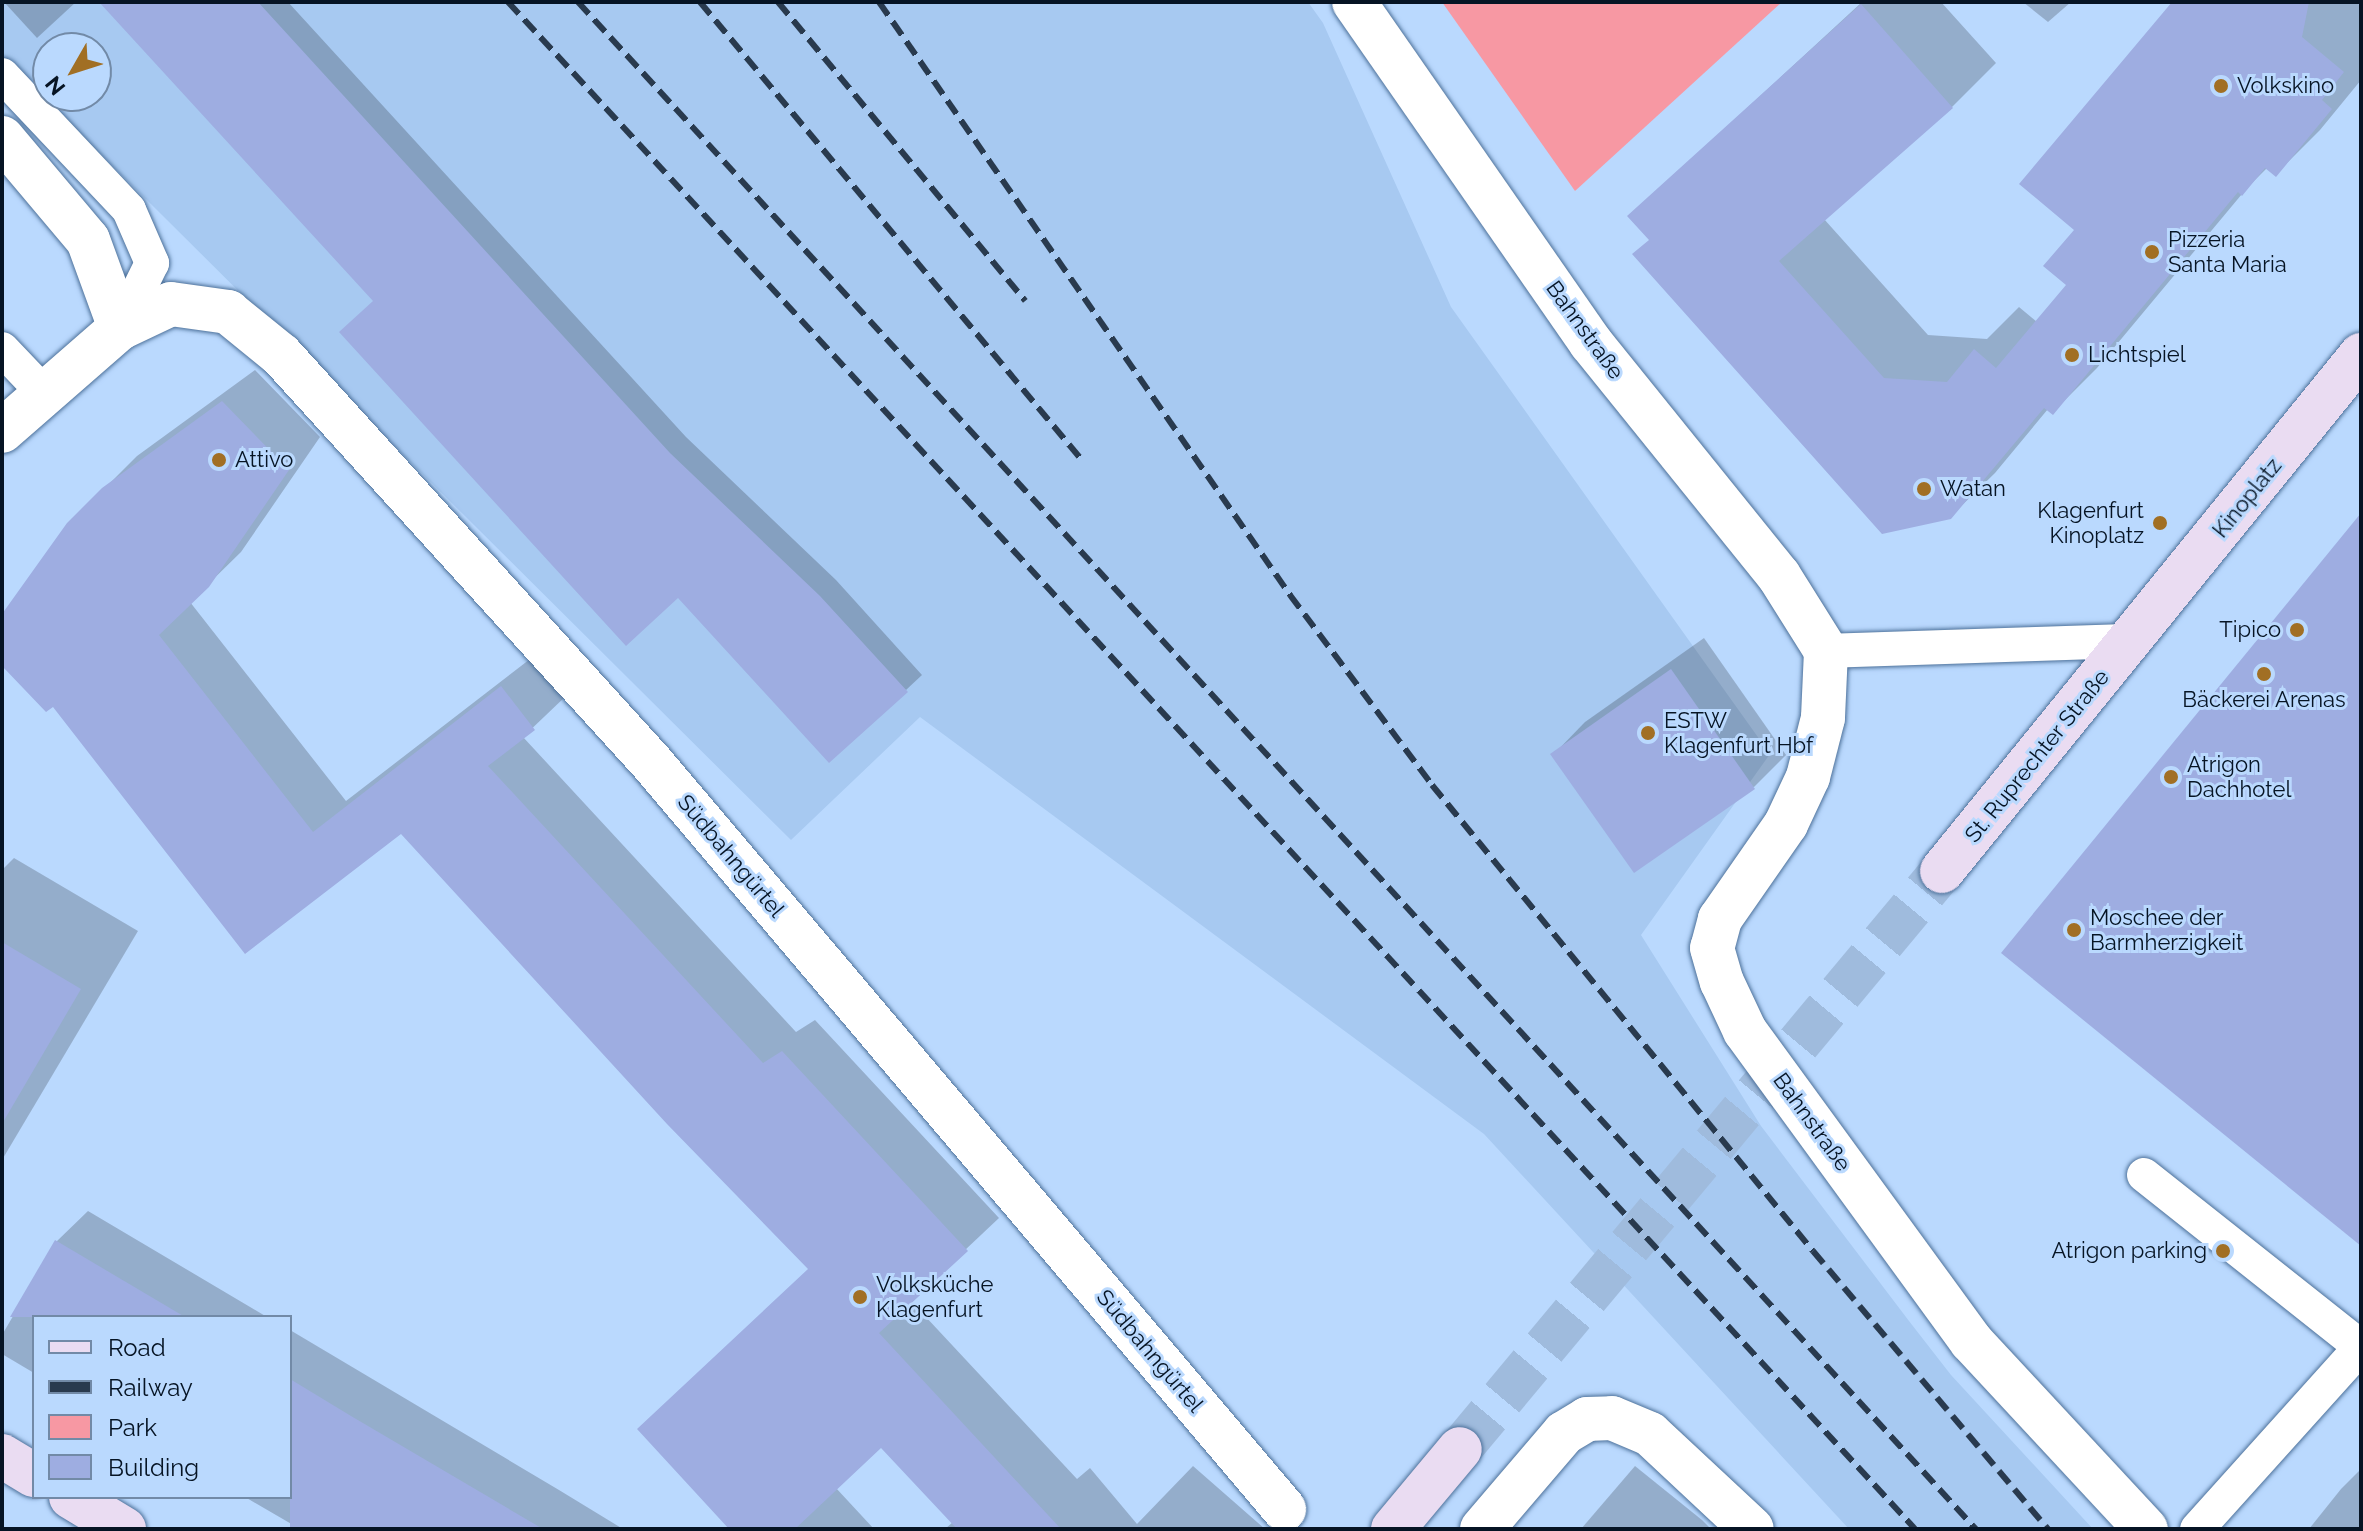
<!DOCTYPE html>
<html>
<head>
<meta charset="utf-8">
<style>
  body { margin:0 }
  #map { position:relative; width:2363px; height:1531px; overflow:hidden; background:#bad9fe; font-family:Raleway,sans-serif }
  div>[style] { position:absolute }
  .built>* { inset:0; background:#a7c9f1 }
  .green>* { inset:0; background:#f798a3 }
  .shadow>* { inset:0; background:#0003 }
  .building>* { inset:0; background:#9eade1 }
  .secondary-tunnel>* { height:44px; margin-top:-22px; transform-origin:0; background:repeating-linear-gradient(90deg,#9fbbdd 0 44px,transparent 0 66px) }
  .roads { filter:drop-shadow(0 0 2px #4d719a) drop-shadow(0 0 2px #4d719a) }
  .lane>* { height:34px; margin:-17px; padding:0 17px; transform-origin:17px; border-radius:17px; background:#fff }
  .street>* { height:44px; margin:-22px; padding:0 22px; transform-origin:22px; border-radius:22px; background:#fff }
  .secondary>* { height:44px; margin:-22px; padding:0 22px; transform-origin:22px; border-radius:22px; background:#eadcf2 }
  .rail>* { height:6px; margin-top:-3px; transform-origin:0; background:repeating-linear-gradient(90deg,#293a4e 0 16px,transparent 0 24px) }
  .dots>* { width:22px; height:22px; translate:-50% -50%; box-sizing:border-box; border:4px solid #bad9fe; border-radius:50% }
  span { translate:-50% -50%; white-space:nowrap; text-align:center; line-height:1.15; -webkit-text-stroke:6px #bad9fe; paint-order:stroke }
  .poi-label { font-size:22px; color:#061424 }
  .left { translate:0 -50%; text-align:left }
  .right { translate:-100% -50%; text-align:right }
  .street-label { font-size:22px; color:#061424 }
  .frame { position:absolute; inset:0; border:4px solid #061424; pointer-events:none }
  .legend { position:absolute; left:32px; top:1315px; width:260px; height:184px; box-sizing:border-box; background:#bad9fe; border:2px solid #728aa7; margin:0; padding:10px 14px; list-style:none; font-size:24px; color:#061424 }
  .legend li { display:flex; align-items:center; gap:16px; height:40px }
  .legend b { width:40px; border:2px solid #728aa7 }
  .north { position:absolute; left:32px; top:32px; width:80px; height:80px; box-sizing:border-box; background:#bad9fe; border:2px solid #728aa7; border-radius:50%; rotate:231deg; font-size:22px; font-weight:700; line-height:32px; text-align:center; color:#061424 }
  .north::after { content:''; display:block; margin:auto; width:28px; height:36px; background:#a16f24; clip-path:polygon(50% 0,100% 100%,50% 72%,0 100%) }
</style>
</head>
<body>
<div id="map">
  <div class="built">
    <div style="clip-path:polygon(evenodd,2px 2px,1308px 2px,1323px 23px,1451px 307px,1770px 754px,1641px 935px,1761px 1126px,1909px 1321px,1951px 1375px,2093px 1529px,1849px 1529px,1484px 1134px,920px 717px,791px 840px,2px 56px,2px 2px,48px 48px,96px 48px,96px 96px,48px 96px,48px 48px)"></div>
  </div>
  <div class="green">
    <div style="clip-path:polygon(1442px 2px,1782px 2px,1575px 191px)"></div>
  </div>
  <div class="shadow">
    <div style="clip-path:polygon(4px 2px,76px 2px,37px 38px)"></div>
    <div style="clip-path:polygon(101px 2px,288px 2px,686px 437px,836px 580px,922px 675px,906px 690px,678px 595px,375px 300px)"></div>
    <div style="clip-path:polygon(1862px 2px,1941px 2px,1996px 63px,1952px 107px,1824px 219px,1928px 335px,1987px 339px,2019px 307px,2037px 322px,2069px 284px,2077px 230px,2175px 2px,2356px 2px,2361px 6px,2361px 80px,2320px 130px,2276px 174px,2268px 167px,2247px 188px,2097px 368px,2053px 412px,2048px 409px,1995px 473px,1950px 517px,1630px 216px)"></div>
    <div style="clip-path:polygon(2023px 2px,2071px 2px,2048px 22px)"></div>
    <div style="clip-path:polygon(255px 370px,320px 437px,241px 552px,190px 602px,346px 801px,534px 656px,566px 696px,523px 737px,796px 1032px,815px 1020px,999px 1218px,911px 1301px,1077px 1479px,1090px 1468px,1137px 1524px,1193px 1466px,1265px 1529px,945px 1529px,953px 1522px,882px 1445px,836px 1488px,874px 1529px,731px 1529px,810px 1268px,401px 831px,246px 951px,53px 704px,2px 663px,2px 617px,68px 525px,137px 456px)"></div>
    <div style="clip-path:polygon(1704px 638px,1786px 755px,1754px 787px,1553px 755px,1585px 722px)"></div>
    <div style="clip-path:polygon(14px 858px,138px 931px,2px 1160px,2px 870px)"></div>
    <div style="clip-path:polygon(88px 1211px,267px 1317px,34px 1317px,34px 1373px,2px 1354px,2px 1335px,57px 1241px)"></div>
    <div style="clip-path:polygon(290px 1330px,559px 1490px,623px 1529px,300px 1529px,245px 1497px,290px 1497px)"></div>
    <div style="clip-path:polygon(1635px 1466px,1702px 1520px,1711px 1529px,1581px 1529px)"></div>
    <div style="clip-path:polygon(2361px 1469px,2361px 1529px,2309px 1529px,2341px 1489px)"></div>
  </div>
  <div class="building">
    <div style="clip-path:polygon(99px 2px,258px 2px,670px 453px,820px 596px,908px 692px,829px 763px,678px 598px,626px 646px,339px 332px,373px 301px)"></div>
    <div style="clip-path:polygon(2172px 2px,2309px 2px,2302px 37px,2344px 72px,2322px 100px,2332px 109px,2276px 177px,2265px 168px,2242px 196px,2238px 192px,2053px 415px,2044px 408px,1951px 519px,1882px 534px,1632px 254px,1649px 240px,1627px 216px,1861px 4px,1953px 108px,1779px 261px,1884px 378px,1947px 382px,1974px 349px,1996px 368px,2066px 285px,2043px 266px,2074px 230px,2019px 184px)"></div>
    <div style="clip-path:polygon(222px 401px,289px 470px,209px 587px,159px 635px,313px 832px,501px 686px,535px 730px,488px 766px,763px 1063px,782px 1051px,968px 1251px,879px 1333px,1061px 1529px,957px 1529px,881px 1448px,795px 1529px,729px 1529px,637px 1429px,808px 1269px,667px 1124px,401px 834px,245px 954px,53px 707px,46px 712px,2px 666px,2px 614px,67px 523px,102px 488px)"></div>
    <div style="clip-path:polygon(2361px 513px,2361px 1246px,2001px 953px)"></div>
    <div style="clip-path:polygon(1671px 669px,1755px 789px,1634px 873px,1550px 754px)"></div>
    <div style="clip-path:polygon(2px 942px,81px 989px,2px 1124px)"></div>
    <div style="clip-path:polygon(55px 1240px,185px 1317px,10px 1317px)"></div>
    <div style="clip-path:polygon(290px 1379px,351px 1416px,543px 1529px,290px 1529px)"></div>
  </div>
  <div class="secondary-tunnel">
    <div style="left:1460px;top:1449px;width:753px;rotate:-50.17deg"></div>
  </div>
  <div class="roads">
    <div class="lane">
      <div style="left:2px;top:75px;width:185px;rotate:46.7deg"></div>
      <div style="left:129px;top:210px;width:58px;rotate:66.5deg"></div>
      <div style="left:152px;top:263px;width:72px;rotate:116.2deg"></div>
      <div style="left:2px;top:349px;width:59px;rotate:46.4deg"></div>
      <div style="left:1826px;top:651px;width:306px;rotate:-1.9deg"></div>
      <div style="left:2144px;top:1175px;width:277px;rotate:38.4deg"></div>
      <div style="left:2361px;top:1347px;width:245px;rotate:132deg"></div>
    </div>
    <div class="street">
      <div style="left:1354px;top:2px;width:415px;rotate:55.2deg"></div>
      <div style="left:1591px;top:343px;width:299px;rotate:51.1deg"></div>
      <div style="left:1779px;top:576px;width:89px;rotate:57.9deg"></div>
      <div style="left:1826px;top:651px;width:67px;rotate:92.6deg"></div>
      <div style="left:1823px;top:718px;width:61px;rotate:104.3deg"></div>
      <div style="left:1808px;top:777px;width:52px;rotate:115.1deg"></div>
      <div style="left:1786px;top:824px;width:116px;rotate:124.8deg"></div>
      <div style="left:1720px;top:919px;width:30px;rotate:105deg"></div>
      <div style="left:1712px;top:948px;width:35px;rotate:74deg"></div>
      <div style="left:1722px;top:982px;width:54px;rotate:64.9deg"></div>
      <div style="left:1745px;top:1031px;width:384px;rotate:53.9deg"></div>
      <div style="left:1971px;top:1341px;width:257px;rotate:47.1deg"></div>
      <div style="left:2px;top:138px;width:133px;rotate:49.9deg"></div>
      <div style="left:88px;top:240px;width:94px;rotate:70deg"></div>
      <div style="left:2px;top:431px;width:157px;rotate:-41.1deg"></div>
      <div style="left:120px;top:328px;width:56px;rotate:-25.2deg"></div>
      <div style="left:171px;top:304px;width:58px;rotate:8deg"></div>
      <div style="left:228px;top:312px;width:68px;rotate:39.1deg"></div>
      <div style="left:281px;top:355px;width:551px;rotate:47.72deg"></div>
      <div style="left:652px;top:763px;width:978px;rotate:49.73deg"></div>
      <div style="left:1482px;top:1529px;width:126px;rotate:-49.5deg"></div>
      <div style="left:1564px;top:1433px;width:27px;rotate:-31deg"></div>
      <div style="left:1587px;top:1419px;width:25px;rotate:-2deg"></div>
      <div style="left:1612px;top:1418px;width:41px;rotate:22.8deg"></div>
      <div style="left:1650px;top:1434px;width:139px;rotate:43deg"></div>
    </div>
    <div class="secondary">
      <div style="left:1942px;top:871px;width:665px;rotate:-50.92deg"></div>
      <div style="left:2px;top:1456px;width:37px;rotate:31deg"></div>
      <div style="left:71px;top:1497px;width:62px;rotate:31.1deg"></div>
      <div style="left:1393px;top:1529px;width:104px;rotate:-50.1deg"></div>
    </div>
  </div>
  <div class="rail">
    <div style="left:508px;top:2px;width:2076px;rotate:47.34deg"></div>
    <div style="left:578px;top:2px;width:2070px;rotate:47.53deg"></div>
    <div style="left:700px;top:2px;width:595px;rotate:50.18deg"></div>
    <div style="left:778px;top:2px;width:388px;rotate:50.4deg"></div>
    <div style="left:879px;top:2px;width:722px;rotate:55.27deg"></div>
    <div style="left:1290px;top:595px;width:237px;rotate:53.2deg"></div>
    <div style="left:1432px;top:785px;width:602px;rotate:50.73deg"></div>
    <div style="left:1813px;top:1251px;width:364px;rotate:49.8deg"></div>
  </div>
  <div class="dots">
    <div style="left:2221px;top:86px;background:#a16f24"></div>
    <div style="left:2152px;top:252px;background:#a16f24"></div>
    <div style="left:2072px;top:355px;background:#a16f24"></div>
    <div style="left:219px;top:460px;background:#a16f24"></div>
    <div style="left:1924px;top:489px;background:#a16f24"></div>
    <div style="left:2160px;top:523px;background:#a16f24"></div>
    <div style="left:2297px;top:630px;background:#a16f24"></div>
    <div style="left:2264px;top:674px;background:#a16f24"></div>
    <div style="left:1648px;top:733px;background:#a16f24"></div>
    <div style="left:2171px;top:777px;background:#a16f24"></div>
    <div style="left:2074px;top:930px;background:#a16f24"></div>
    <div style="left:2223px;top:1251px;background:#a16f24"></div>
    <div style="left:860px;top:1297px;background:#a16f24"></div>
  </div>
  <div class="poi-label">
    <span class="left" style="left:2237px;top:86px">Volkskino</span>
    <span class="left" style="left:2168px;top:252px">Pizzeria<br>Santa Maria</span>
    <span class="left" style="left:2088px;top:355px">Lichtspiel</span>
    <span class="left" style="left:235px;top:460px">Attivo</span>
    <span class="left" style="left:1940px;top:489px">Watan</span>
    <span class="right" style="left:2144px;top:523px">Klagenfurt<br>Kinoplatz</span>
    <span class="right" style="left:2281px;top:630px">Tipico</span>
    <span style="left:2264px;top:700px">Bäckerei Arenas</span>
    <span class="left" style="left:1664px;top:733px">ESTW<br>Klagenfurt Hbf</span>
    <span class="left" style="left:2187px;top:777px">Atrigon<br>Dachhotel</span>
    <span class="left" style="left:2090px;top:930px">Moschee der<br>Barmherzigkeit</span>
    <span class="right" style="left:2207px;top:1251px">Atrigon parking</span>
    <span class="left" style="left:876px;top:1297px">Volksküche<br>Klagenfurt</span>
  </div>
  <div class="street-label">
    <span style="left:1585px;top:330px;rotate:54deg">Bahnstraße</span>
    <span style="left:2247px;top:498px;rotate:-51deg">Kinoplatz</span>
    <span style="left:2037px;top:756px;rotate:-51deg">St. Ruprechter Straße</span>
    <span style="left:731px;top:856px;rotate:50deg">Südbahngürtel</span>
    <span style="left:1812px;top:1122px;rotate:54deg">Bahnstraße</span>
    <span style="left:1150px;top:1351px;rotate:50deg">Südbahngürtel</span>
  </div>
  <div class="frame"></div>
  <ul class="legend">
  <li><b style="height:10px;background:#eadcf2"></b>Road</li>
  <li><b style="height:10px;background:#293a4e"></b>Railway</li>
  <li><b style="height:22px;background:#f798a3"></b>Park</li>
  <li><b style="height:22px;background:#9eade1"></b>Building</li>
  </ul>
  <div class="north">N</div>
</div>
</body>
</html>
